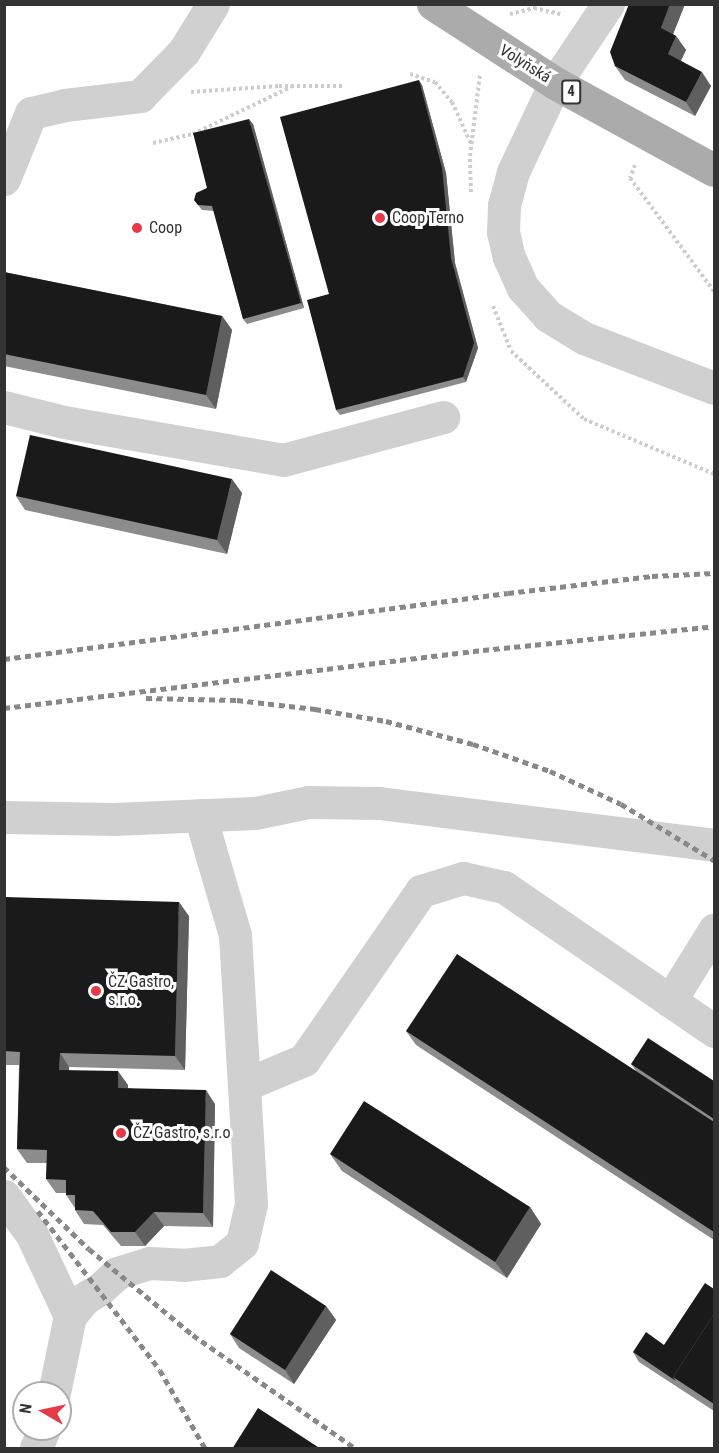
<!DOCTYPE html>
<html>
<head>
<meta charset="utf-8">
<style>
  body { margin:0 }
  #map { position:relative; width:719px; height:1453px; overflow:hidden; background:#fff; font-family:"Roboto Condensed",sans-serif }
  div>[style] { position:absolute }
  .path>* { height:4px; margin-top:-2px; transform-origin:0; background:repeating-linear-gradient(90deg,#cdcdcd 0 3px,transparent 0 6px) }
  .minor>* { height:33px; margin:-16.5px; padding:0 16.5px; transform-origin:16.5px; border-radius:16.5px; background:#d0d0d0 }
  .major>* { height:33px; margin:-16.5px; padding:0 16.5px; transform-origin:16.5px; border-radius:16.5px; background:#ababab }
  .rail>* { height:4.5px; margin-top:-2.25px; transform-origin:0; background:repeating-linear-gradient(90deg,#888 0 6px,transparent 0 10.5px) }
  .wall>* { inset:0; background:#8c8c8c }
  .shaded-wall>* { inset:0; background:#5f5f5f }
  .building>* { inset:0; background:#1a1a1a }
  .dots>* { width:16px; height:16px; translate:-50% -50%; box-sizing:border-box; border:3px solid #fff; border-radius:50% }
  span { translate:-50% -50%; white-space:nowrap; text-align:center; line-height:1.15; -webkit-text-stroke:6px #fff; paint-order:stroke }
  .shield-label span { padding:2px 4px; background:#fff; border:2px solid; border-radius:4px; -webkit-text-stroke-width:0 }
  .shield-label { font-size:15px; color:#333; font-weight:700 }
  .street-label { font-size:16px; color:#333 }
  .poi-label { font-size:16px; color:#333 }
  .left { translate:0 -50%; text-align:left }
  .frame { position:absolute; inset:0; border:6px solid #333; pointer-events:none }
  .north { position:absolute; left:12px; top:1381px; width:60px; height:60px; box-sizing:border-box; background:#fff; border:2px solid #adadad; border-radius:50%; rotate:279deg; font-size:16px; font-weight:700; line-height:24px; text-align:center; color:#333 }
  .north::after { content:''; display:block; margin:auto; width:21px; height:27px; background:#e63946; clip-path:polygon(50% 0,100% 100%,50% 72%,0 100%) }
</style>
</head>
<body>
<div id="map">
  <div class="path">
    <div style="left:510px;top:14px;width:25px;rotate:-14deg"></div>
    <div style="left:534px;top:8px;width:28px;rotate:13deg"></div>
    <div style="left:410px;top:74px;width:26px;rotate:18deg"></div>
    <div style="left:435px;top:82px;width:26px;rotate:50deg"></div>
    <div style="left:452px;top:102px;width:48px;rotate:65.6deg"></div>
    <div style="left:191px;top:92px;width:88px;rotate:-3.9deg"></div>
    <div style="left:279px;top:86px;width:63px"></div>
    <div style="left:153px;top:143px;width:41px;rotate:-12.7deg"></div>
    <div style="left:193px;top:134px;width:109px;rotate:-25.6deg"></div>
    <div style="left:635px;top:165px;width:14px;rotate:111deg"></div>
    <div style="left:630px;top:178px;width:141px;rotate:53.4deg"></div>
    <div style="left:471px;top:192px;width:36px;rotate:-92deg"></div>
    <div style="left:470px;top:156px;width:83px;rotate:-83deg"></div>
    <div style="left:493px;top:306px;width:48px;rotate:68.2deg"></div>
    <div style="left:511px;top:351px;width:100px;rotate:43deg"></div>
    <div style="left:584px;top:419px;width:141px;rotate:22.9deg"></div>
  </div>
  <div class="minor">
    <div style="left:608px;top:4px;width:95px;rotate:123.9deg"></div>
    <div style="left:555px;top:83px;width:98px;rotate:115.3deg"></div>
    <div style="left:513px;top:172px;width:34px;rotate:105deg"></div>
    <div style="left:504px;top:205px;width:27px;rotate:92deg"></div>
    <div style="left:503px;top:232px;width:26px;rotate:77deg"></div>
    <div style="left:509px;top:257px;width:34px;rotate:66deg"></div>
    <div style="left:523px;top:288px;width:38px;rotate:48deg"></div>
    <div style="left:548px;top:316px;width:42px;rotate:31.4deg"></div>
    <div style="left:584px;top:338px;width:139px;rotate:21deg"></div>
    <div style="left:4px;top:179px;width:71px;rotate:-67.8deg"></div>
    <div style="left:31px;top:113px;width:35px;rotate:-13deg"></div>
    <div style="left:65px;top:105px;width:76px;rotate:-6.8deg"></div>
    <div style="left:140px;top:96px;width:63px;rotate:-45.6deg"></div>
    <div style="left:184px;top:51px;width:55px;rotate:-58.3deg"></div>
    <div style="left:4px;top:407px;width:62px;rotate:14deg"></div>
    <div style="left:64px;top:422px;width:222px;rotate:9.8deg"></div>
    <div style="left:283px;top:460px;width:166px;rotate:-15deg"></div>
    <div style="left:4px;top:817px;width:110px;rotate:1deg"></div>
    <div style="left:114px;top:819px;width:141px;rotate:-2.4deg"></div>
    <div style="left:255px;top:813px;width:54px;rotate:-11.7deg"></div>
    <div style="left:308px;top:802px;width:71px;rotate:0.8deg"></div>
    <div style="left:379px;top:803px;width:338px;rotate:7.1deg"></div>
    <div style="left:670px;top:1001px;width:84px;rotate:-58.2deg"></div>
    <div style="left:244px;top:1085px;width:65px;rotate:-22.6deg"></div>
    <div style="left:304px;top:1060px;width:206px;rotate:-55.3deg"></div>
    <div style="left:421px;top:891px;width:44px;rotate:-17.2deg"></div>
    <div style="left:463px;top:878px;width:42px;rotate:12.4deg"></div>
    <div style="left:504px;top:887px;width:255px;rotate:34.4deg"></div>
    <div style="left:4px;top:1196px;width:48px;rotate:54.3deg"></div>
    <div style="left:32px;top:1235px;width:89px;rotate:64.9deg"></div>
    <div style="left:54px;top:1393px;width:79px;rotate:-78.3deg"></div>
    <div style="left:70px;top:1316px;width:23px;rotate:-50deg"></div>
    <div style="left:85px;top:1298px;width:17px;rotate:-31deg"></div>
    <div style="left:100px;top:1289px;width:23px;rotate:-43deg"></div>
    <div style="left:117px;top:1273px;width:34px;rotate:-17deg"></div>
    <div style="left:149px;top:1263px;width:34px;rotate:3deg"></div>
    <div style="left:183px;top:1265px;width:37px;rotate:-6deg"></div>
    <div style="left:220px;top:1261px;width:28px;rotate:-39deg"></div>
    <div style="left:242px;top:1243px;width:40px;rotate:-77deg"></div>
    <div style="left:251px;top:1204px;width:269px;rotate:-93.4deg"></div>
    <div style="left:235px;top:935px;width:125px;rotate:-106.3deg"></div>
    <div style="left:36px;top:1448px;width:21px;rotate:-67deg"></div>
  </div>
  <div class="major">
    <div style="left:433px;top:4px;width:145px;rotate:32.9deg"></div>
    <div style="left:555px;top:83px;width:181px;rotate:28.7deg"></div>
  </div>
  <div class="rail">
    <div style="left:4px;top:659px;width:508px;rotate:-7.46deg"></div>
    <div style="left:508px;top:593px;width:145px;rotate:-6.7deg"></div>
    <div style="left:652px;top:576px;width:62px;rotate:-2.8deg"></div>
    <div style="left:146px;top:698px;width:91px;rotate:1.3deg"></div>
    <div style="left:237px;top:700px;width:79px;rotate:6.6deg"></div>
    <div style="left:315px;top:709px;width:72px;rotate:9.6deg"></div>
    <div style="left:386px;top:721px;width:90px;rotate:14.8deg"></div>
    <div style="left:473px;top:744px;width:82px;rotate:19.3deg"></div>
    <div style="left:550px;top:771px;width:78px;rotate:24.9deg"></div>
    <div style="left:621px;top:804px;width:109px;rotate:31.1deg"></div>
    <div style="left:4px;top:708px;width:482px;rotate:-6.9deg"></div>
    <div style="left:483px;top:650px;width:232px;rotate:-5.9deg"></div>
    <div style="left:4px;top:1167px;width:118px;rotate:44deg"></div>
    <div style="left:89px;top:1249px;width:135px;rotate:39.6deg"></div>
    <div style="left:193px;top:1335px;width:198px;rotate:34.9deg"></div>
    <div style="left:38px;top:1211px;width:200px;rotate:52.5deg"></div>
    <div style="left:160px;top:1370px;width:90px;rotate:60deg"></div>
  </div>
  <div class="wall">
    <div style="clip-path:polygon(629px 4px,685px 4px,673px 34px,676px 36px,686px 50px,681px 61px,711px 86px,695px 116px,625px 80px,615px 66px)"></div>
    <div style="clip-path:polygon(422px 85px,446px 173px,455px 263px,478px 348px,466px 382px,340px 415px,336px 410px,329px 294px)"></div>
    <div style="clip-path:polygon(253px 124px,304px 308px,247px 324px,243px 319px,214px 211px,202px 210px,194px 200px,207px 188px)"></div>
    <div style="clip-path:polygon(4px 272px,222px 316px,232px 330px,216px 409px,4px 366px)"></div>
    <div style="clip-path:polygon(242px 493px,227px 554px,25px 510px,16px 496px)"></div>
    <div style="clip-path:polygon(4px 897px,189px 916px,185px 1070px,69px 1067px,69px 1070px,128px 1085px,128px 1088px,215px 1104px,213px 1227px,164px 1226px,145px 1246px,121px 1246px,103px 1225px,84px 1224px,75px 1210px,75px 1208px,66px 1195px,66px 1193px,56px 1193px,46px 1179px,47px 1163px,27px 1163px,17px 1149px,19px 1065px,4px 1065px)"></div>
    <div style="clip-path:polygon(406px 1031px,636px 1071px,631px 1064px,714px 1081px,714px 1240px,416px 1045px)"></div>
    <div style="clip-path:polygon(330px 1154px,530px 1207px,541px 1224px,507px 1278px,342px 1171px)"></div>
    <div style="clip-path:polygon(714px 1289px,714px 1411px,639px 1362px,633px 1352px,664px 1345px)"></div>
    <div style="clip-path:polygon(326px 1306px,336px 1320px,294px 1384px,239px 1348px,230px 1334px)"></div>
  </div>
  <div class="shaded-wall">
    <div style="clip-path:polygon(670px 4px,685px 4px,670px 42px,661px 28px)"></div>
    <div style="clip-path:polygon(676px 36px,686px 50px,677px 68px,668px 54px)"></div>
    <div style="clip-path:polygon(702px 72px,711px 86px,695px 116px,686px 102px)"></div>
    <div style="clip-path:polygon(419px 80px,422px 85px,446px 173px,455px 263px,478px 348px,466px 382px,463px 377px)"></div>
    <div style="clip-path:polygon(249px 119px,253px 124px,304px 308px,301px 303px)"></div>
    <div style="clip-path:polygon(222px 316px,232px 330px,216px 409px,206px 395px)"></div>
    <div style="clip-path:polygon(232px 479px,242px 493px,227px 554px,217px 540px)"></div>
    <div style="clip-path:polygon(179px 902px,189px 916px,185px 1070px,175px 1056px)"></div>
    <div style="clip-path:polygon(60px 1053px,69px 1067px,69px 1084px,59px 1070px)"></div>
    <div style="clip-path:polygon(118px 1071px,128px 1085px,128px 1101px,118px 1088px)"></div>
    <div style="clip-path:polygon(206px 1090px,215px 1104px,213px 1227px,203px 1213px)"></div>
    <div style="clip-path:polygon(530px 1207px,541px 1224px,507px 1278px,495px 1262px)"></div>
    <div style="clip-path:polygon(154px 1212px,164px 1226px,145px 1246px,135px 1232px)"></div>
    <div style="clip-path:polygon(326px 1306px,336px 1320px,294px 1384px,285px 1370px)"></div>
  </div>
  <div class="building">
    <div style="clip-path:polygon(629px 4px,670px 4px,661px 28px,676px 36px,668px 54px,702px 72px,686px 102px,615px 66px,610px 52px)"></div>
    <div style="clip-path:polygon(419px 80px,442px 168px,451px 258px,474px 343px,463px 377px,336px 410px,307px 300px,329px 294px,280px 117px)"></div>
    <div style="clip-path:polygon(249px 119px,301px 303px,243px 319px,212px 206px,198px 205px,194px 200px,196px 193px,207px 188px,193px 133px)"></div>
    <div style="clip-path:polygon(4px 272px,222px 316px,206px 395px,4px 354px)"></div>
    <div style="clip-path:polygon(30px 435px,232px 479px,217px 540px,16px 496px)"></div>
    <div style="clip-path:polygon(4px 897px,179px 902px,175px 1056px,60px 1053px,59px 1070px,118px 1071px,118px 1088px,206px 1090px,203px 1213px,154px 1212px,135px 1232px,111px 1232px,93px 1211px,75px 1210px,75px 1195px,66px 1195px,66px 1180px,46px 1179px,47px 1150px,17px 1149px,20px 1052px,4px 1051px)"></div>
    <div style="clip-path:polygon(457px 954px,714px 1122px,714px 1232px,406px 1031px)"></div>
    <div style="clip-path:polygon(648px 1038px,714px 1081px,714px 1119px,631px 1064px)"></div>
    <div style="clip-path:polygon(364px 1101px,530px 1207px,495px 1262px,330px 1154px)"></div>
    <div style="clip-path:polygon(271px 1270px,326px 1306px,285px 1370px,230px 1334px)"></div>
    <div style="clip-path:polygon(705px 1283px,714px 1289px,714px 1314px,673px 1377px,676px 1381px,633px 1352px,646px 1332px,664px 1345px)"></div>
    <div style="clip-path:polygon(714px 1314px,714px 1404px,673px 1377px)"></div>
    <div style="clip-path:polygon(258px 1408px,321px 1449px,232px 1449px)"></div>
  </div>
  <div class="dots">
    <div style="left:380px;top:218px;background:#e63946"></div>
    <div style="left:137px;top:228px;background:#e63946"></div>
    <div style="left:96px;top:991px;background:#e63946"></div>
    <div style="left:121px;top:1133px;background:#e63946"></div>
  </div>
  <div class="shield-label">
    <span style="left:571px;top:92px">4</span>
  </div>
  <div class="street-label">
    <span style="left:525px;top:64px;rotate:32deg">Volyňská</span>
  </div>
  <div class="poi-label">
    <span class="left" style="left:392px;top:218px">Coop Terno</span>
    <span class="left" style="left:149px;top:228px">Coop</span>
    <span class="left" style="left:108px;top:991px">ČZ Gastro,<br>s.r.o.</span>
    <span class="left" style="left:133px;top:1133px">ČZ Gastro, s.r.o</span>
  </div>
  <div class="frame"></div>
  <div class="north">N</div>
</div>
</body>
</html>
